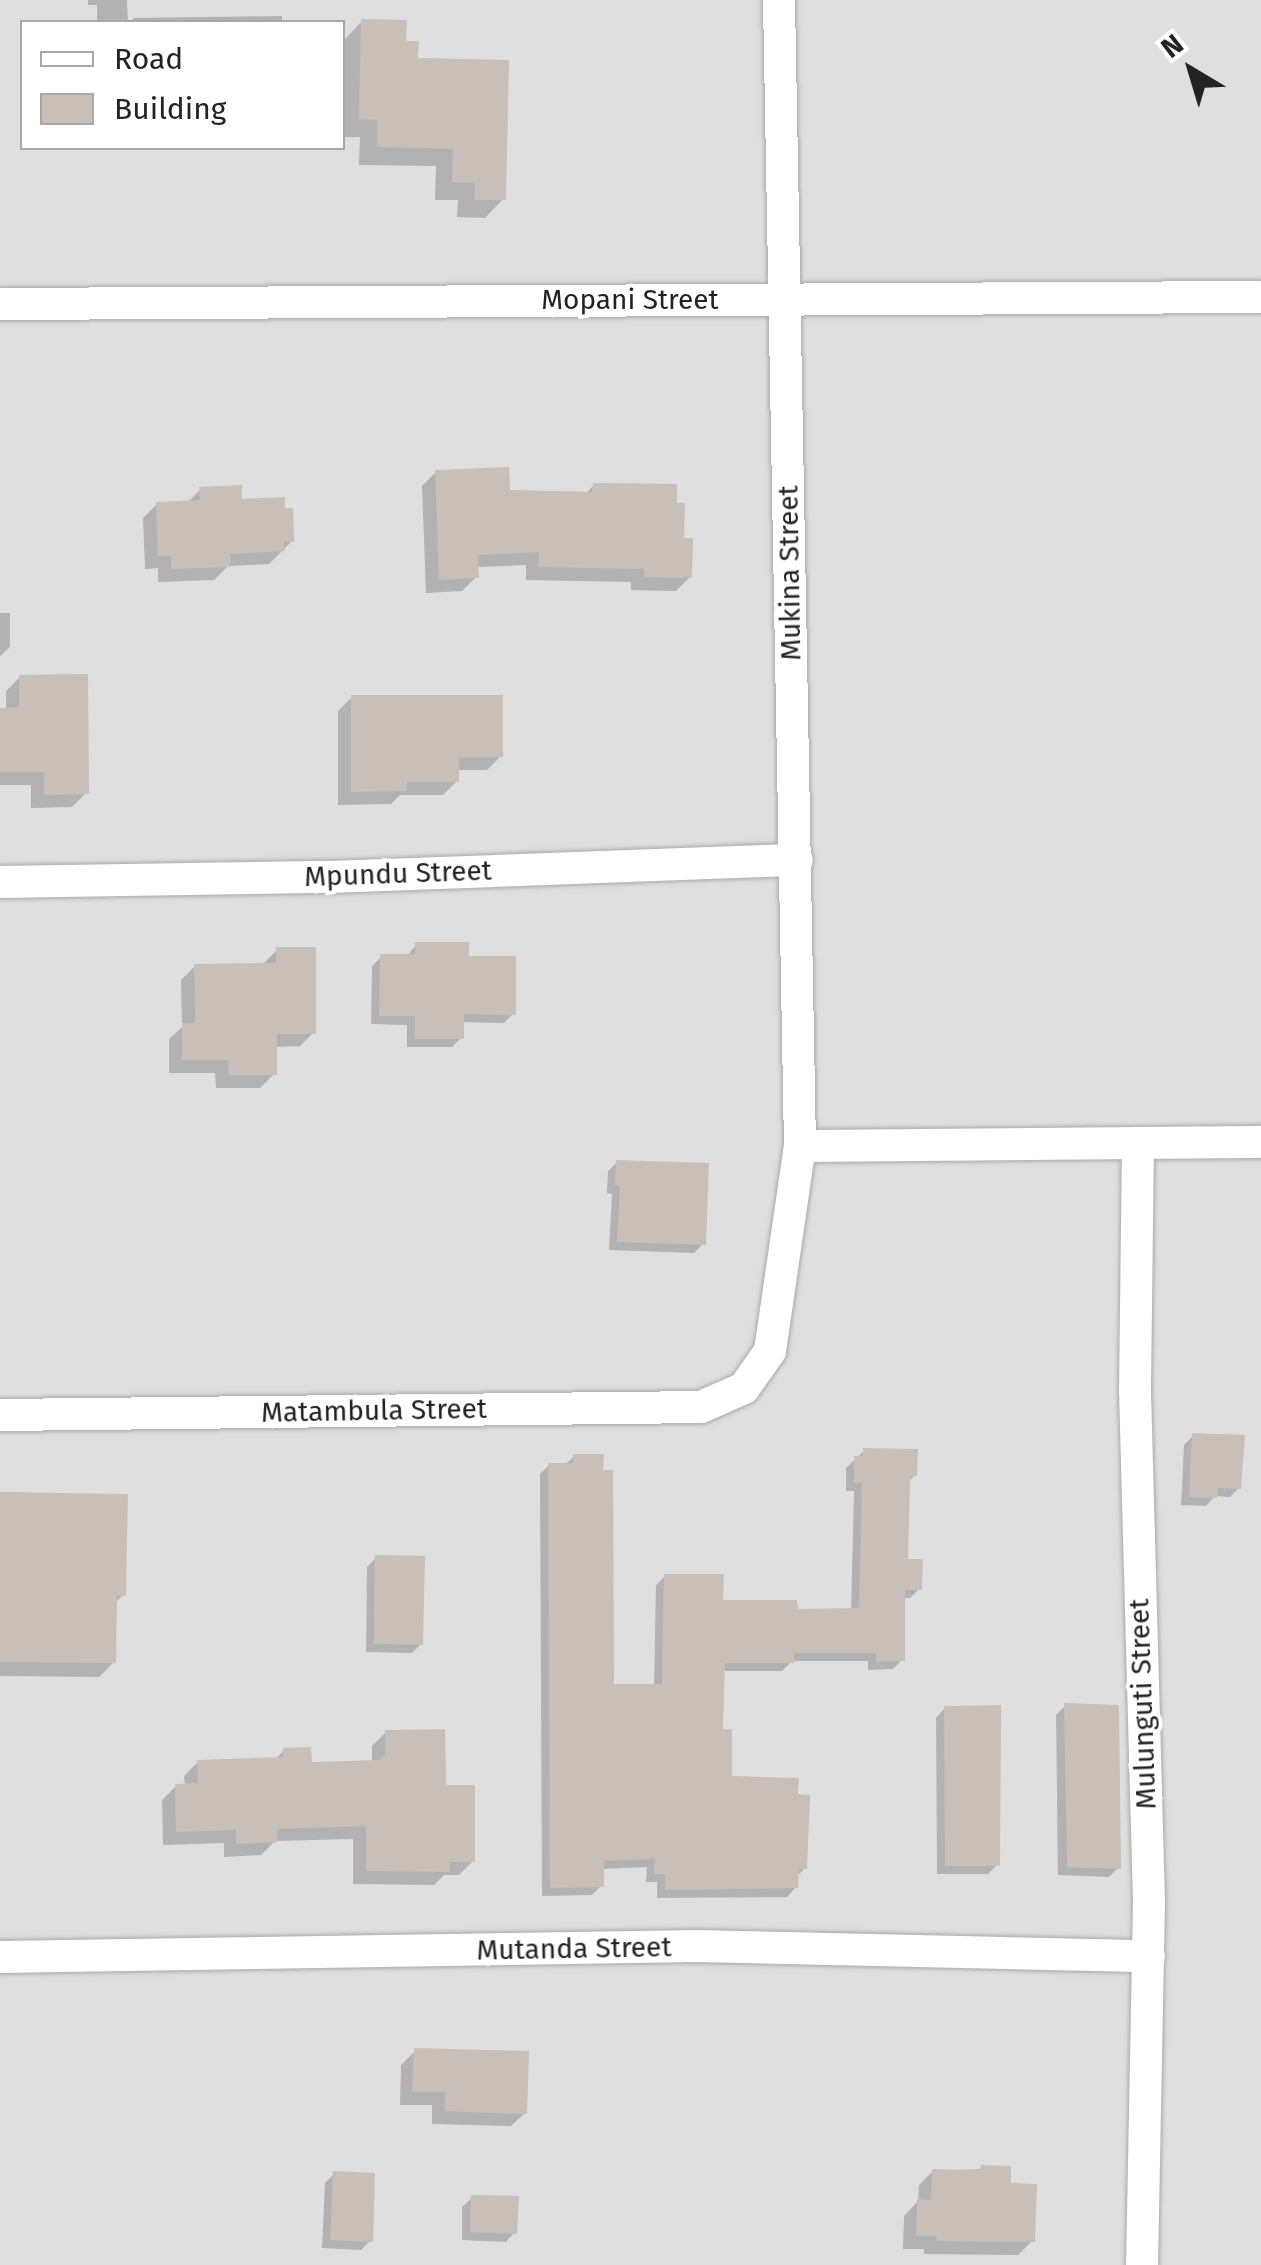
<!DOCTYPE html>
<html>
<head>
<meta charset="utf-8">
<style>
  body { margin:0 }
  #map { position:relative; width:1261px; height:2265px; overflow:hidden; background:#f2efe9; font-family:"Fira Sans",sans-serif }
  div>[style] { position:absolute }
  .residential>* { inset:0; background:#e0dfdf }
  .shadow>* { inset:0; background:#0003 }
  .building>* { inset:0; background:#c7bfb8 }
  .roads { filter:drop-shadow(0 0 2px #a9a9a9) drop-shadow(0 0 2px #a9a9a9) }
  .street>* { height:32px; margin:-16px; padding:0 16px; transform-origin:16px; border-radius:16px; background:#fff }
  span { translate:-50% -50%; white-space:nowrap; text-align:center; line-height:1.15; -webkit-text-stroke:8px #fff; paint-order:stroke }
  .street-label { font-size:28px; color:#222 }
  .legend { position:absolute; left:20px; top:20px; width:325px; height:130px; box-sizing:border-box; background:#fff; border:2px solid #a7a7a7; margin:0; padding:12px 18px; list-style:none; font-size:30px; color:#222 }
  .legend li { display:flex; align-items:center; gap:20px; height:50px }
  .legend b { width:50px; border:2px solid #a7a7a7 }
  .north { position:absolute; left:1141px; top:20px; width:100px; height:100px; -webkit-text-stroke:8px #fff; paint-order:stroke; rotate:322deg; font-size:28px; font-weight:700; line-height:40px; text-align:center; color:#222 }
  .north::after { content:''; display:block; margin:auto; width:35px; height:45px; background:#222; clip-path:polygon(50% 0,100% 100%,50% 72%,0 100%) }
</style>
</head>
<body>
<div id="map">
  <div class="residential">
    <div style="clip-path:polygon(evenodd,0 0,1261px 0,1261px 2265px,0 2265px,0 0,22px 22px,342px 22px,342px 148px,22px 148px,22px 22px)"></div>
  </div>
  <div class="shadow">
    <div style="clip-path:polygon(88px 0,127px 0,128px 22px,97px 22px,97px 5px,88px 5px)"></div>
    <div style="clip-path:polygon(282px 16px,282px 22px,130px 22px,134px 18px)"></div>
    <div style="clip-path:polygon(362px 21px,404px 44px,503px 199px,485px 218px,457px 217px,458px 200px,435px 200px,436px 166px,359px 165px,360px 137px,342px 137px,342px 98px,344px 40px)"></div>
    <div style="clip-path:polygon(436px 472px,508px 493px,585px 494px,594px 485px,682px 540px,690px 577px,676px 591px,631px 590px,631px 582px,526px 580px,526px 565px,476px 567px,476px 577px,462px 591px,426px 593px,422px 486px)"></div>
    <div style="clip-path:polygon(200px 490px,240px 501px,292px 541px,269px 564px,228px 566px,214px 580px,158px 582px,158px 568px,145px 569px,143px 518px,157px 504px,187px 503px)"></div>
    <div style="clip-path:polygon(0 613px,10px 613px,10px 647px,0 656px)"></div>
    <div style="clip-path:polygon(20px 677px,86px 793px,72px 807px,31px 808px,31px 785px,0 785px,0 710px,6px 710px,6px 691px)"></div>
    <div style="clip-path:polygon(352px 697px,501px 756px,487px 770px,457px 770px,457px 781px,443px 795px,400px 795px,391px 804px,338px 805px,338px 711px)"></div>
    <div style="clip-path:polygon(416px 945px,513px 1014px,504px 1023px,461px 1022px,461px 1038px,452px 1047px,407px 1047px,407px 1025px,371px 1024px,372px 966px,381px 957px,407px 956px)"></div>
    <div style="clip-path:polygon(277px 950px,314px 1032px,300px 1046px,274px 1047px,274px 1074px,260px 1088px,216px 1088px,215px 1073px,169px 1073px,169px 1039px,182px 1027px,181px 980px,195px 966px,262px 965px)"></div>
    <div style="clip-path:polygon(617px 1162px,703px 1244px,694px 1253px,609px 1250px,612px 1194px,607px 1193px,608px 1171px)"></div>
    <div style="clip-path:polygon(1193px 1436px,1239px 1488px,1230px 1497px,1215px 1496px,1206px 1506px,1181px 1505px,1184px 1445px)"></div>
    <div style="clip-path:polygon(864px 1451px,915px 1475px,908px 1482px,906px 1561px,919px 1589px,910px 1598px,903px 1598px,902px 1660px,893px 1669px,868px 1670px,868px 1661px,792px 1661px,782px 1671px,722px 1671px,721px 1731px,729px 1778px,805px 1868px,796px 1877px,796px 1887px,787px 1897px,657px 1898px,657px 1882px,646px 1882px,647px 1867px,601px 1869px,601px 1886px,592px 1895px,542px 1896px,540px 1474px,549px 1465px,565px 1465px,574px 1456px,611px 1687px,654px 1687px,656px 1585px,665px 1576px,721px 1603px,795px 1611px,851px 1611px,854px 1491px,846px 1491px,846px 1468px)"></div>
    <div style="clip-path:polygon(0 1492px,125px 1496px,123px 1595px,114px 1604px,114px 1662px,99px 1677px,0 1676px)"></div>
    <div style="clip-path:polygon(376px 1558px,421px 1644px,412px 1653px,366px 1652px,367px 1567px)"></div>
    <div style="clip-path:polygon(1065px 1706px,1118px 1868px,1109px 1877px,1058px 1875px,1056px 1715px)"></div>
    <div style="clip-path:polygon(945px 1708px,997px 1865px,988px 1874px,937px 1874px,936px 1718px)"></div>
    <div style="clip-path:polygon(386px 1732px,443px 1787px,473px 1861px,459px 1875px,444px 1875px,434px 1885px,353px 1884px,353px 1839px,275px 1841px,261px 1855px,224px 1857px,224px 1843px,163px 1845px,162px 1800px,176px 1786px,185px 1786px,184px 1776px,198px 1762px,275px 1760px,284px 1750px,309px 1764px,372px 1762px,372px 1746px)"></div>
    <div style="clip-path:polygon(415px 2051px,525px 2113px,511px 2126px,432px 2124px,432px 2105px,400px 2105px,401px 2065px)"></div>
    <div style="clip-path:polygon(1008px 2168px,1008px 2186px,1032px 2241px,1018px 2255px,924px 2254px,924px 2249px,903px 2249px,904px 2216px,918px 2201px,919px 2185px,933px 2171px)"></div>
    <div style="clip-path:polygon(334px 2174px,370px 2241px,361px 2250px,322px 2248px,325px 2183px)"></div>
    <div style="clip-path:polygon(472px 2198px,515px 2232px,506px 2242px,462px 2240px,462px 2207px)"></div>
  </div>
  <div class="building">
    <div style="clip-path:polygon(361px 19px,407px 20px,406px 41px,419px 41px,418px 58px,509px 60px,506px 200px,474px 200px,475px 183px,452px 182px,453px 149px,377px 147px,377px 120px,359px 119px)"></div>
    <div style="clip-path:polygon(509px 467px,510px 490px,592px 492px,593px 483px,677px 484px,677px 503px,685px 503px,684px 538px,693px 538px,692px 578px,644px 577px,644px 569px,538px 567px,539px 552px,478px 555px,479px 578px,439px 580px,435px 470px)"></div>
    <div style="clip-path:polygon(242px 485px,242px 499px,285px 497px,285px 508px,293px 508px,294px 542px,284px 542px,285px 551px,230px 554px,231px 567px,171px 569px,171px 556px,158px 556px,156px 502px,200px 500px,199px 487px)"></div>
    <div style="clip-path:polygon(88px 674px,89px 794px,44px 795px,44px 772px,0 772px,0 708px,19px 707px,19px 675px)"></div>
    <div style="clip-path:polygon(351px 695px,503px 695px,503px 757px,459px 758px,459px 782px,407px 782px,407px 791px,351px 792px)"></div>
    <div style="clip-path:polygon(415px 942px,469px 942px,469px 956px,516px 956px,516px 1015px,464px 1014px,464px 1039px,415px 1039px,415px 1016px,379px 1016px,380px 954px,415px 954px)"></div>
    <div style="clip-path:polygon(276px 947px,316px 947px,316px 1034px,277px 1034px,277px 1075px,229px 1075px,228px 1060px,182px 1060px,182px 1023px,195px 1023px,194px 964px,276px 963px)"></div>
    <div style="clip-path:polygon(616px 1160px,709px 1163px,706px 1245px,617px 1242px,620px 1186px,615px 1185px)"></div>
    <div style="clip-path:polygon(1192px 1433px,1245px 1435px,1241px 1489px,1218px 1488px,1217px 1498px,1189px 1497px)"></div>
    <div style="clip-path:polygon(863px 1448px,918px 1449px,917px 1476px,910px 1476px,908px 1559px,923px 1559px,922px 1590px,905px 1590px,905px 1661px,876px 1662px,876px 1653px,794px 1653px,794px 1663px,725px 1663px,723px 1729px,732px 1729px,732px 1776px,799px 1778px,798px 1794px,810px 1795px,807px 1869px,799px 1869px,798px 1888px,665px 1890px,665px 1874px,654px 1874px,655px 1859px,604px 1861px,604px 1887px,550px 1888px,548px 1463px,573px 1463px,573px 1454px,604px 1454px,603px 1470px,613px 1470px,614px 1684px,662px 1684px,664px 1574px,724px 1574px,723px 1600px,797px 1600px,798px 1609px,859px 1608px,862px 1483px,854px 1483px,854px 1456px,863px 1456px)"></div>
    <div style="clip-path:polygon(0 1492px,128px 1494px,126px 1596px,117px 1596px,116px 1663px,0 1662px)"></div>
    <div style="clip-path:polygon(375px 1555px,425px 1556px,423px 1645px,374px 1644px)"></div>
    <div style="clip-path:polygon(1064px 1703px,1119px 1705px,1121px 1869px,1067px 1867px)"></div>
    <div style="clip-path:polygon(1001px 1705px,1000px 1866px,945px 1866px,944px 1706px)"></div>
    <div style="clip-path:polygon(445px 1729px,446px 1785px,475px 1785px,475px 1862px,450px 1862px,450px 1872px,366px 1871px,366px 1826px,277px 1829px,278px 1842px,236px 1844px,236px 1830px,176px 1832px,175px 1784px,198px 1783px,197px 1760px,283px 1757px,283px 1748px,311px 1747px,312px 1762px,380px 1760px,385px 1755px,385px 1730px)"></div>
    <div style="clip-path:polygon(414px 2048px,529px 2051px,527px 2114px,445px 2111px,445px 2092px,412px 2092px)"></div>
    <div style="clip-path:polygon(981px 2165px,1011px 2166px,1011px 2183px,1037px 2184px,1035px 2242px,936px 2241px,937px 2236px,916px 2236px,917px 2199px,931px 2200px,932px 2169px,980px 2170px)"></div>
    <div style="clip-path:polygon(333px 2171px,375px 2173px,373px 2242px,330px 2240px)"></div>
    <div style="clip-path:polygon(471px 2195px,519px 2196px,517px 2234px,470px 2232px)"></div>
  </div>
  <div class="roads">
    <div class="street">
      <div style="left:0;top:304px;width:1261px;rotate:-0.32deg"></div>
      <div style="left:0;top:882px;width:329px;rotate:-0.9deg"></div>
      <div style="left:329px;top:877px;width:468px;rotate:-2.1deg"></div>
      <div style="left:1138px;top:1143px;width:248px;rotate:90.7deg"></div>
      <div style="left:1135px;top:1391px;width:511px;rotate:88.43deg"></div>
      <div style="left:1149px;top:1902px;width:363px;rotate:91.1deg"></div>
      <div style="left:800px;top:1146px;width:461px;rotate:-0.5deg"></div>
      <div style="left:0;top:1415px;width:701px;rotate:-0.65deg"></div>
      <div style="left:701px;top:1407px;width:47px;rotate:-23.8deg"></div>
      <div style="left:744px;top:1388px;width:45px;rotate:-54.9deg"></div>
      <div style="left:770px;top:1351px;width:207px;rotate:-81.7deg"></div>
      <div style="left:800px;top:1146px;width:1146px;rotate:-91.05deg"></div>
      <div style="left:0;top:1957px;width:697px;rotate:-0.9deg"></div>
      <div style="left:697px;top:1946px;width:452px;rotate:1.3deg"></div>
    </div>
  </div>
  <div class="street-label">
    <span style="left:630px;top:300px">Mopani Street</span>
    <span style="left:790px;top:573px;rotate:-91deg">Mukina Street</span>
    <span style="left:398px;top:874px;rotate:-2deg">Mpundu Street</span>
    <span style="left:374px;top:1411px;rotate:-1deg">Matambula Street</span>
    <span style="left:1143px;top:1704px;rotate:-92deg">Mulunguti Street</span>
    <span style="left:574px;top:1949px;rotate:-1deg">Mutanda Street</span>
  </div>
  <ul class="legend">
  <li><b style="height:12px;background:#fff"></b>Road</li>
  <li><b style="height:28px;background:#c7bfb8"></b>Building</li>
  </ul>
  <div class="north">N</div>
</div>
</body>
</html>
